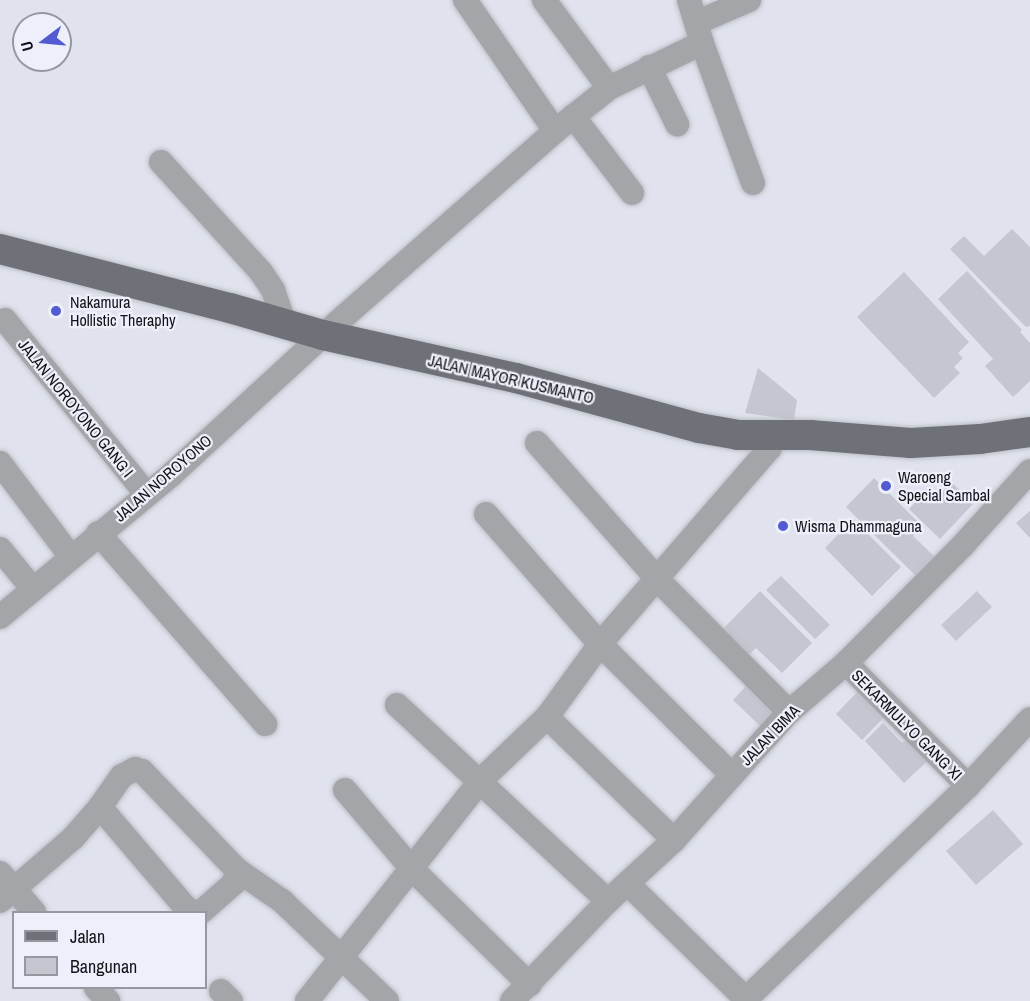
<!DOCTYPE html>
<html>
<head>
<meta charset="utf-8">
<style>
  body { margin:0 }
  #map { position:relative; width:1030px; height:1001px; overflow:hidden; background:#e0e3ed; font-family:"Archivo Narrow",sans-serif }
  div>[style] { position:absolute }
  .building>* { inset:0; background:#c4c6d0 }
  .roads { filter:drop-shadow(0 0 2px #bbbec6) drop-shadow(0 0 2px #bbbec6) }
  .minor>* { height:24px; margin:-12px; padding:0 12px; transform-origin:12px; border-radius:12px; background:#a4a5a9 }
  .major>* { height:30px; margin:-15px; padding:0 15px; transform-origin:15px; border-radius:15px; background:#6f7178 }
  .dots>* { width:16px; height:16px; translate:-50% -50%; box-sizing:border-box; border:3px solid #edf0fa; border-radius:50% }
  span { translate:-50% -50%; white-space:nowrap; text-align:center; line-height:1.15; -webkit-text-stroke:4.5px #edf0fa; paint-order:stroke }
  .poi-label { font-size:16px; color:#131317 }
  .left { translate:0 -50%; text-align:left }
  .street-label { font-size:16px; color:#131317 }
  .legend { position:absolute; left:12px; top:911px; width:195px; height:78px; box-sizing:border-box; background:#edf0fa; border:2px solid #96989f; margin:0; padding:8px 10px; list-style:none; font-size:18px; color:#131317 }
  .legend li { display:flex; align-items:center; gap:12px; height:30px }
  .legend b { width:30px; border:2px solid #96989f }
  .north { position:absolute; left:12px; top:12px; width:60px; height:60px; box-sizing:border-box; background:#edf0fa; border:2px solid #96989f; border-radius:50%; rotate:254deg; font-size:16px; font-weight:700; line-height:24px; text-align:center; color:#131317 }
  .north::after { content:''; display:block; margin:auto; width:21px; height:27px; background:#535bd2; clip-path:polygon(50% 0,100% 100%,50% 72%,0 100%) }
</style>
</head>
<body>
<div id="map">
  <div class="building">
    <div style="clip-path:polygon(1012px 229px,1030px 247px,1030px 326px,1026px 327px,950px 249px,964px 236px,984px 256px)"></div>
    <div style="clip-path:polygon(967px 271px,1022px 330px,1020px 332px,1030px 343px,1030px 381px,1013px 397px,985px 366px,993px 359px,938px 299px)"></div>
    <div style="clip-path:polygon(904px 272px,969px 342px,958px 353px,963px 358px,954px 367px,960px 373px,934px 398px,857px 317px)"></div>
    <div style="clip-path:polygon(758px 368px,797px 400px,794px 420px,745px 413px)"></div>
    <div style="clip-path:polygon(874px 478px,922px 526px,913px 536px,937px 559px,918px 578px,846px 507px)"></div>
    <div style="clip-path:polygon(951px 482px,974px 503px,940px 539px,909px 509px,928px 488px,938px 497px)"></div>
    <div style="clip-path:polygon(1030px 511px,1030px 538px,1016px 523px)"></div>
    <div style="clip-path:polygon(853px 519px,901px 567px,872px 596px,825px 548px)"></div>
    <div style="clip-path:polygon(781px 576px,830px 625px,815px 639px,766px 590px)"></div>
    <div style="clip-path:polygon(760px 591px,812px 643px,782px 673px,756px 648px,748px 656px,722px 630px)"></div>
    <div style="clip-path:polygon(977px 591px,992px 607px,956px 641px,941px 625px)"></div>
    <div style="clip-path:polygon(750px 682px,778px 709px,761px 727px,733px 700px)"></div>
    <div style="clip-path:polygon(865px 684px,891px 710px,862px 740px,836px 714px)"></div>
    <div style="clip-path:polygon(883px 723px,902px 743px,907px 739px,934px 755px,904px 783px,865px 741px)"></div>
    <div style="clip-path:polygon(993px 810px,1023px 844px,976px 885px,946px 851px)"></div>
  </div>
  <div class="roads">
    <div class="minor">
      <div style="left:465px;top:0;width:159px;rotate:55.5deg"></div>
      <div style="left:544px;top:0;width:109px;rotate:53.5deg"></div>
      <div style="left:696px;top:23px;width:58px;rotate:-23.5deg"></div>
      <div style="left:702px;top:43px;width:149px;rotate:70deg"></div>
      <div style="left:649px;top:67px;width:64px;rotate:63.8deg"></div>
      <div style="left:573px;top:116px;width:97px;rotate:52.5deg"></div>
      <div style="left:161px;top:162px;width:149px;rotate:47.7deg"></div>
      <div style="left:261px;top:272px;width:22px;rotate:56deg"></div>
      <div style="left:273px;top:290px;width:36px;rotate:71deg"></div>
      <div style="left:5px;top:320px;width:225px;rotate:50.9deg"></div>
      <div style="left:537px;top:443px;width:183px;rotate:48.5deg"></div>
      <div style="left:658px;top:580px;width:186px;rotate:45.2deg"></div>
      <div style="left:0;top:463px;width:118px;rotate:52.9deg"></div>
      <div style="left:486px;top:514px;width:173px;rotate:48.8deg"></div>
      <div style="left:600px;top:644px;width:186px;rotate:44.8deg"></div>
      <div style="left:98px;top:533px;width:254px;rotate:48.8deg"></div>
      <div style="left:0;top:549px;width:52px;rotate:50.5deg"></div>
      <div style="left:0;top:617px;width:224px;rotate:-39.7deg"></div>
      <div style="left:172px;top:474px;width:205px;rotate:-42.6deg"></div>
      <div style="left:323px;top:335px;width:309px;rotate:-41.3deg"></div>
      <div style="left:555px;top:131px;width:69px;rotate:-38.5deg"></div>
      <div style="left:609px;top:88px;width:103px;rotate:-25.8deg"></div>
      <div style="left:702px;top:43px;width:45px;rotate:-106.8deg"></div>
      <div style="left:846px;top:663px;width:173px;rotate:45.2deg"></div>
      <div style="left:397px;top:705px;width:288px;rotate:42.9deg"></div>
      <div style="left:547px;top:717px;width:177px;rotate:44.1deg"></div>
      <div style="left:345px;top:790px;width:104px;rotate:49.7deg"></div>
      <div style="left:412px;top:869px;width:165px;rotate:44.5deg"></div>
      <div style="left:100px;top:807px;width:38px;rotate:-55deg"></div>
      <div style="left:122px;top:776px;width:15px;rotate:-28deg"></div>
      <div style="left:135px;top:769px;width:7px;rotate:16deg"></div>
      <div style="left:142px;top:771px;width:137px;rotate:46.2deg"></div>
      <div style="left:237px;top:870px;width:55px;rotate:34.6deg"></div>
      <div style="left:282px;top:901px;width:145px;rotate:43.6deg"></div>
      <div style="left:0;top:873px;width:52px;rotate:48.9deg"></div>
      <div style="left:628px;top:884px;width:168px;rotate:44.3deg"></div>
      <div style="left:0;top:901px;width:96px;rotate:-40.8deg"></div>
      <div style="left:73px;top:838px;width:41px;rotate:-48.9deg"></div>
      <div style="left:100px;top:807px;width:133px;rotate:49.6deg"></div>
      <div style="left:186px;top:908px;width:9px;rotate:27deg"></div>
      <div style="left:201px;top:912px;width:44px;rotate:-41.3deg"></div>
      <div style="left:234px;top:883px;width:13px;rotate:-77deg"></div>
      <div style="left:96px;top:988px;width:18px;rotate:47deg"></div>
      <div style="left:221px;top:991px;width:14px;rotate:45deg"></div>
      <div style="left:746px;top:999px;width:308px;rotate:-43.8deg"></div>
      <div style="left:968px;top:786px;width:91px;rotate:-47.2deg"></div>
      <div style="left:307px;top:1001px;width:280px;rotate:-51.8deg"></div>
      <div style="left:480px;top:781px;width:93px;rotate:-43.7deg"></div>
      <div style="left:547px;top:717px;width:90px;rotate:-54deg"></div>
      <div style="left:600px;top:644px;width:259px;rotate:-49.1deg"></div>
      <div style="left:770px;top:448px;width:14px;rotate:-73deg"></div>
      <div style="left:512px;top:1001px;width:139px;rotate:-46.2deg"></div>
      <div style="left:608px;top:901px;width:90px;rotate:-42.7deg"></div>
      <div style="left:674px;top:840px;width:172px;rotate:-48.1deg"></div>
      <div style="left:789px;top:712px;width:75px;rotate:-40.7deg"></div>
      <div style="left:846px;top:663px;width:168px;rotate:-45.2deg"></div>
      <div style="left:964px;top:544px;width:98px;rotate:-47.9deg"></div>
    </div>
    <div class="major">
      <div style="left:0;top:249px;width:237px;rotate:14.4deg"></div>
      <div style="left:230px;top:308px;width:97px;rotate:16.2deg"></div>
      <div style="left:323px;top:335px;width:198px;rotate:12.6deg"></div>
      <div style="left:516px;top:378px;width:190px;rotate:15.3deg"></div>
      <div style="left:699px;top:428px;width:39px;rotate:10deg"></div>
      <div style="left:737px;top:435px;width:73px"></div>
      <div style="left:810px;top:435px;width:101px;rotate:4.5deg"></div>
      <div style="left:911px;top:443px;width:69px;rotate:-3.3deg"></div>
      <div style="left:980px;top:439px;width:50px;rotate:-8deg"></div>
    </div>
  </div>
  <div class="dots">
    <div style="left:56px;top:311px;background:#535bd2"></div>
    <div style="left:886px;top:486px;background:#535bd2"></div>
    <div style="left:783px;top:526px;background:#535bd2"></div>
  </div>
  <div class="poi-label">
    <span class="left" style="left:70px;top:311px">Nakamura<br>Hollistic Theraphy</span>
    <span class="left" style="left:898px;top:486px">Waroeng<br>Special Sambal</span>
    <span class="left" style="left:795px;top:526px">Wisma Dhammaguna</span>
  </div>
  <div class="street-label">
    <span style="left:511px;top:379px;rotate:13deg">JALAN MAYOR KUSMANTO</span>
    <span style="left:76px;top:408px;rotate:51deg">JALAN NOROYONO GANG I</span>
    <span style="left:163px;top:478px;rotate:-41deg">JALAN NOROYONO</span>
    <span style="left:907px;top:725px;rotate:45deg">SEKARMULYO GANG XI</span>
    <span style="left:770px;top:735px;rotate:-46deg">JALAN BIMA</span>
  </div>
  <ul class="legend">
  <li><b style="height:8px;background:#6f7178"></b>Jalan</li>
  <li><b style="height:16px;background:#c4c6d0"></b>Bangunan</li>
  </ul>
  <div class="north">U</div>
</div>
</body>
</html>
